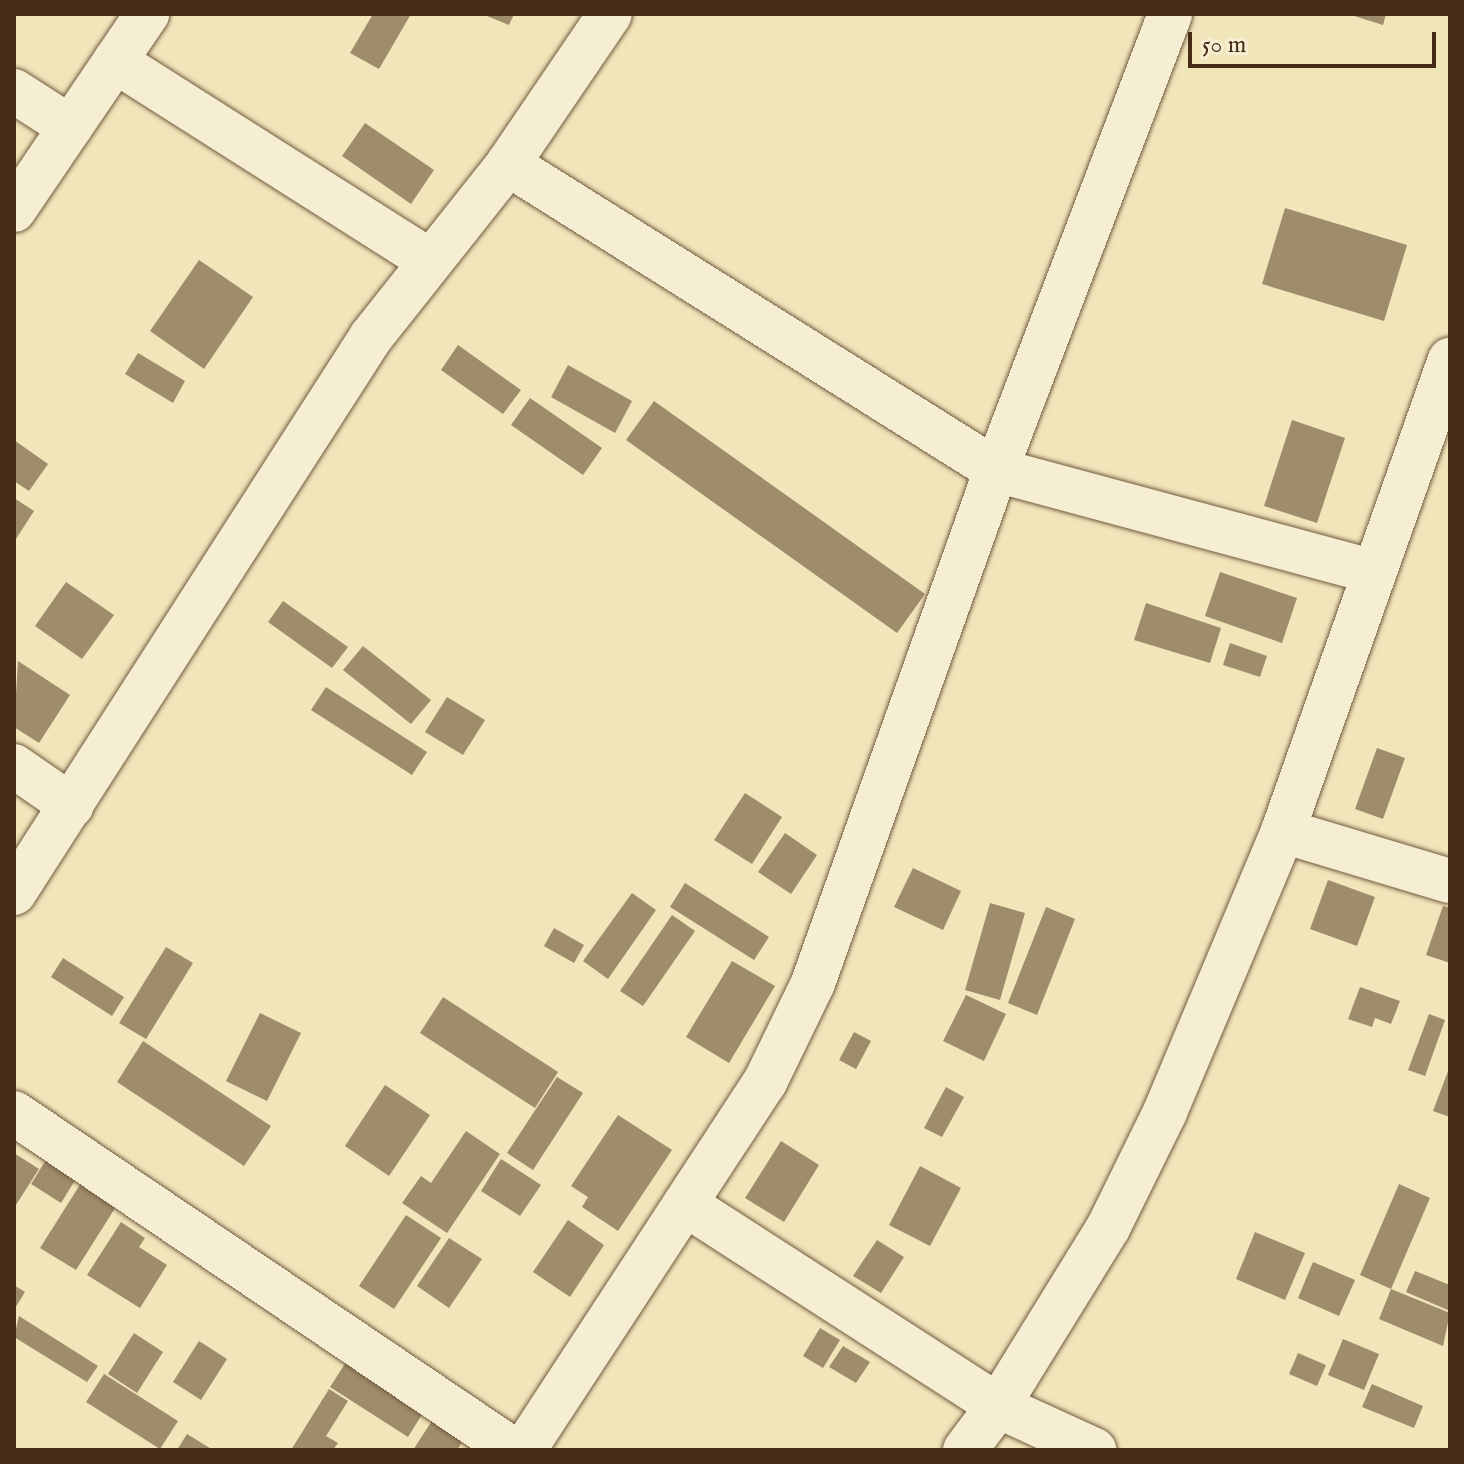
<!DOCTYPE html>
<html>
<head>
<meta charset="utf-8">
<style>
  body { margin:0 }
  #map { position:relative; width:1464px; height:1464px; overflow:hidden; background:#f1e5ba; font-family:"IM FELL English",serif }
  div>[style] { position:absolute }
  .building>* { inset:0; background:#9f8c6b }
  .roads { filter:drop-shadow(0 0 2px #725a3f) drop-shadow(0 0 2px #725a3f) }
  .minor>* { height:44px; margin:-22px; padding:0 22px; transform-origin:22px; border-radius:22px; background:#f6eed2 }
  span { translate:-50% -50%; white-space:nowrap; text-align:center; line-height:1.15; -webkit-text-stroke:7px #f6eed2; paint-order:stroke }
  .frame { position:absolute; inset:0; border:16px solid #472b16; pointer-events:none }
  .scale { position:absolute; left:1188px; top:32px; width:248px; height:36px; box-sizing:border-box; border:4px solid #472b16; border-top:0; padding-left:10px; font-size:24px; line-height:28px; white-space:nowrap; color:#472b16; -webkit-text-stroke:6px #f6eed2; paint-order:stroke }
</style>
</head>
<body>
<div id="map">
  <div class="building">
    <div style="clip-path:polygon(373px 14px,411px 14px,379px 69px,350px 53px)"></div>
    <div style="clip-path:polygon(482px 14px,514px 14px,509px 25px)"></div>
    <div style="clip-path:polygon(1348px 14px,1386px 14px,1383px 25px)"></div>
    <div style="clip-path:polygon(365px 123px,434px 170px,411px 204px,342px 156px)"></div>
    <div style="clip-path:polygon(1285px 208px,1407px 245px,1384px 321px,1262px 284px)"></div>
    <div style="clip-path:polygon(199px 260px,253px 297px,204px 369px,150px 331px)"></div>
    <div style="clip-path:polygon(458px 345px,521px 390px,503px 414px,441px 370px)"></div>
    <div style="clip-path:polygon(138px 353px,185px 381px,173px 403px,125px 374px)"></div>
    <div style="clip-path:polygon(568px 365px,632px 401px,615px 433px,551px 397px)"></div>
    <div style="clip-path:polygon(530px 398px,602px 448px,583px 475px,511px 425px)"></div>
    <div style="clip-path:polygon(654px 401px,925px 594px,897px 633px,626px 440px)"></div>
    <div style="clip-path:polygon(1292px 420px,1345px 438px,1317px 523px,1264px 506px)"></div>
    <div style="clip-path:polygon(14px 440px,48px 464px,29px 491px,14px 481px)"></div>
    <div style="clip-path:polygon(14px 498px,34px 511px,14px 542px)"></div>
    <div style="clip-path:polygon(1220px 572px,1297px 598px,1282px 643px,1205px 616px)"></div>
    <div style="clip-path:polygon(66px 582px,114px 615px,82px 659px,35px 626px)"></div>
    <div style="clip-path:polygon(283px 601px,348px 647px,332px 668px,268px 622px)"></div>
    <div style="clip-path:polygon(1146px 603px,1221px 628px,1210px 663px,1134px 640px)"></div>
    <div style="clip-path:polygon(1230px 643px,1267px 656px,1260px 677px,1223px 665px)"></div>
    <div style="clip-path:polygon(363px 646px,431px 700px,411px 724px,343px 670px)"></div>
    <div style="clip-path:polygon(18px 661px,70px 695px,39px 743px,14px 727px)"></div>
    <div style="clip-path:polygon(326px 687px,427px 752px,412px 775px,311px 710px)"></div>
    <div style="clip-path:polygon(447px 697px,485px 720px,463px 755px,425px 732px)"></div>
    <div style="clip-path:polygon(1377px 748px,1405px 758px,1383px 819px,1355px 809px)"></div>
    <div style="clip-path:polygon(745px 793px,782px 817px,752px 864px,714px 840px)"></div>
    <div style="clip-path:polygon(785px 833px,817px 855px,791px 894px,758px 872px)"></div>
    <div style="clip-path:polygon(913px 868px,961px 891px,943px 930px,894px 907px)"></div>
    <div style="clip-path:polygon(1328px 880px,1375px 897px,1357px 946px,1310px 929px)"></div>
    <div style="clip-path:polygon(685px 883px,769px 937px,754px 960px,670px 907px)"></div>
    <div style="clip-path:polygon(632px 893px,656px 910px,608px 979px,583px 961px)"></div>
    <div style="clip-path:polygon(990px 903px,1025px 913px,1000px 1000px,965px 990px)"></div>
    <div style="clip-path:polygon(1443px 906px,1450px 908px,1450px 963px,1426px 955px)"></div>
    <div style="clip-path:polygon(1046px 907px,1075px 919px,1037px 1015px,1008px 1003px)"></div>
    <div style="clip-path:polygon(672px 915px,695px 931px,643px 1006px,620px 991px)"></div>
    <div style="clip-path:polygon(554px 928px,584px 945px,574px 963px,544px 946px)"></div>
    <div style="clip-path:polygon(166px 947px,193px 963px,146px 1039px,119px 1023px)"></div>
    <div style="clip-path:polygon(63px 958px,124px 997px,112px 1016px,51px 977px)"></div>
    <div style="clip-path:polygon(732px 961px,775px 986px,729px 1063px,686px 1037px)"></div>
    <div style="clip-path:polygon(1360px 987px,1400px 1001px,1391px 1024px,1375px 1018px,1372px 1027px,1348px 1019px)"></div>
    <div style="clip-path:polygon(966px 995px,1006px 1014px,984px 1061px,943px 1041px)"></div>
    <div style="clip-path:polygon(443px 997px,558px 1072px,535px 1108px,420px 1033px)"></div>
    <div style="clip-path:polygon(260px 1013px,301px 1033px,267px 1101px,226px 1081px)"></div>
    <div style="clip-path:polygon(1429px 1014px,1445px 1020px,1425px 1076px,1408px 1070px)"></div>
    <div style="clip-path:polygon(854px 1032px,871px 1041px,856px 1069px,839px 1060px)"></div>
    <div style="clip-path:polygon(143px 1041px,271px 1126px,244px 1166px,117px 1082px)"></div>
    <div style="clip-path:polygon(1450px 1066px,1450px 1117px,1433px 1111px)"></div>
    <div style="clip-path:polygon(557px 1077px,583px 1093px,533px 1170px,507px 1153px)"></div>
    <div style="clip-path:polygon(385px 1085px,430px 1115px,389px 1176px,345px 1146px)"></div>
    <div style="clip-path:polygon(946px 1087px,964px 1097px,942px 1137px,924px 1128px)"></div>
    <div style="clip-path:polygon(618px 1115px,672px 1150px,618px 1231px,582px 1207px,588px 1197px,571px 1186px)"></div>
    <div style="clip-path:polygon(466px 1131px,500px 1154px,447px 1233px,402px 1203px,421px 1176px,431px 1183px)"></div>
    <div style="clip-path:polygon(781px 1141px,819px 1165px,784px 1222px,745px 1198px)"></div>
    <div style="clip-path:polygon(14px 1153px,39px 1169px,14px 1208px)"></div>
    <div style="clip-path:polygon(49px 1155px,79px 1174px,61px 1203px,31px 1184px)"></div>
    <div style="clip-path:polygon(501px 1159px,541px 1185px,520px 1216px,481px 1191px)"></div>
    <div style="clip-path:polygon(920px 1166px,961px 1188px,930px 1246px,889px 1225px)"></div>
    <div style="clip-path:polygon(81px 1183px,117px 1205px,76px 1270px,40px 1248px)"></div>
    <div style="clip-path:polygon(1399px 1184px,1430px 1198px,1391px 1289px,1360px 1275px)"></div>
    <div style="clip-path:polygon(406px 1215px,441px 1238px,394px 1309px,359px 1286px)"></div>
    <div style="clip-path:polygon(568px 1220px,604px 1245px,570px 1297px,533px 1272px)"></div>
    <div style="clip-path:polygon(121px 1222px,145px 1238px,139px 1247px,167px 1265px,140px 1308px,87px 1275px)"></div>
    <div style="clip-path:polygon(1255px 1232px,1305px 1253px,1285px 1300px,1236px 1279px)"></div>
    <div style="clip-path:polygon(449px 1238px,482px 1259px,449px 1308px,417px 1286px)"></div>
    <div style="clip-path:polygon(877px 1240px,904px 1257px,881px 1293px,853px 1276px)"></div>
    <div style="clip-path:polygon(1313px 1262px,1355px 1280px,1339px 1316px,1298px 1298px)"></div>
    <div style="clip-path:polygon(1415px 1271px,1450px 1285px,1450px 1311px,1406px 1292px)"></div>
    <div style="clip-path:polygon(14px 1285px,25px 1292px,14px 1310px)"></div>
    <div style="clip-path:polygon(1391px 1289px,1450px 1313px,1443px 1346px,1379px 1319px)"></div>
    <div style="clip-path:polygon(19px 1316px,98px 1366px,87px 1382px,14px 1337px)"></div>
    <div style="clip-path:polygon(820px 1328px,840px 1340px,823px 1368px,803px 1356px)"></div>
    <div style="clip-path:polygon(134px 1333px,163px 1352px,137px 1393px,108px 1374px)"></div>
    <div style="clip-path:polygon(1343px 1339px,1379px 1354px,1364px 1390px,1328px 1375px)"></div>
    <div style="clip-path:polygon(199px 1341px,227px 1359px,201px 1400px,173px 1382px)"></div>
    <div style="clip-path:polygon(843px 1346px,870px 1362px,856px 1383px,829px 1367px)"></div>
    <div style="clip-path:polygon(1298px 1353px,1326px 1365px,1317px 1386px,1289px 1374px)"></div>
    <div style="clip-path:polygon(348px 1359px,426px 1408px,408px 1437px,330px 1387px)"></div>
    <div style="clip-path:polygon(104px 1374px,178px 1421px,160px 1449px,86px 1402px)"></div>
    <div style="clip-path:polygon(1372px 1384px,1423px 1406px,1414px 1428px,1362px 1407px)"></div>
    <div style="clip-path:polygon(329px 1389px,348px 1401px,326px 1436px,338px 1443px,333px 1450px,291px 1450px)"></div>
    <div style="clip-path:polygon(437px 1413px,468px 1433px,457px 1450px,413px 1450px)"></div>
    <div style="clip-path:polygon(187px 1434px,213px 1450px,177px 1450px)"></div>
  </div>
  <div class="roads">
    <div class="minor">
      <div style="left:115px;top:61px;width:370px;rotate:32.4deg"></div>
      <div style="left:14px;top:91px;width:67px;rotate:32.7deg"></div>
      <div style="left:508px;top:164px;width:576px;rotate:32.09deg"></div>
      <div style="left:996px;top:470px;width:392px;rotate:15.1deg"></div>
      <div style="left:14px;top:210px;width:237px;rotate:-55.8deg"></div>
      <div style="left:14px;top:766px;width:70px;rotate:34.6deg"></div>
      <div style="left:1283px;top:831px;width:174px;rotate:16.7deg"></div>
      <div style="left:14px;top:893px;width:661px;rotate:-57.3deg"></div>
      <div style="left:371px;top:337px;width:221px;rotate:-51.6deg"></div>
      <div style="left:508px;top:164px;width:181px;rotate:-55.8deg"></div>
      <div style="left:14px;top:1113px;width:602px;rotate:34.03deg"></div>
      <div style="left:685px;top:1204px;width:373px;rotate:32.8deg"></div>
      <div style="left:998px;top:1406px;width:106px;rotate:24.6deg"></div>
      <div style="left:524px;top:1450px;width:440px;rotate:-56.8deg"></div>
      <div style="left:765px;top:1082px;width:110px;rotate:-64.1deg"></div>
      <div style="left:813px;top:983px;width:545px;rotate:-70.37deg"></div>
      <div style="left:996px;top:470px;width:488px;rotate:-69.1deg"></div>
      <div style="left:965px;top:1450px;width:55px;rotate:-53.1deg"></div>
      <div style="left:998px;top:1406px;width:209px;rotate:-58.3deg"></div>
      <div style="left:1108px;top:1228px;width:129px;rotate:-63.8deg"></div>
      <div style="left:1165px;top:1112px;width:305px;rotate:-67.2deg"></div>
      <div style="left:1283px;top:831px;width:500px;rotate:-70.5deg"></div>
    </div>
  </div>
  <div class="frame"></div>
  <div class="scale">50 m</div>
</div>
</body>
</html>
